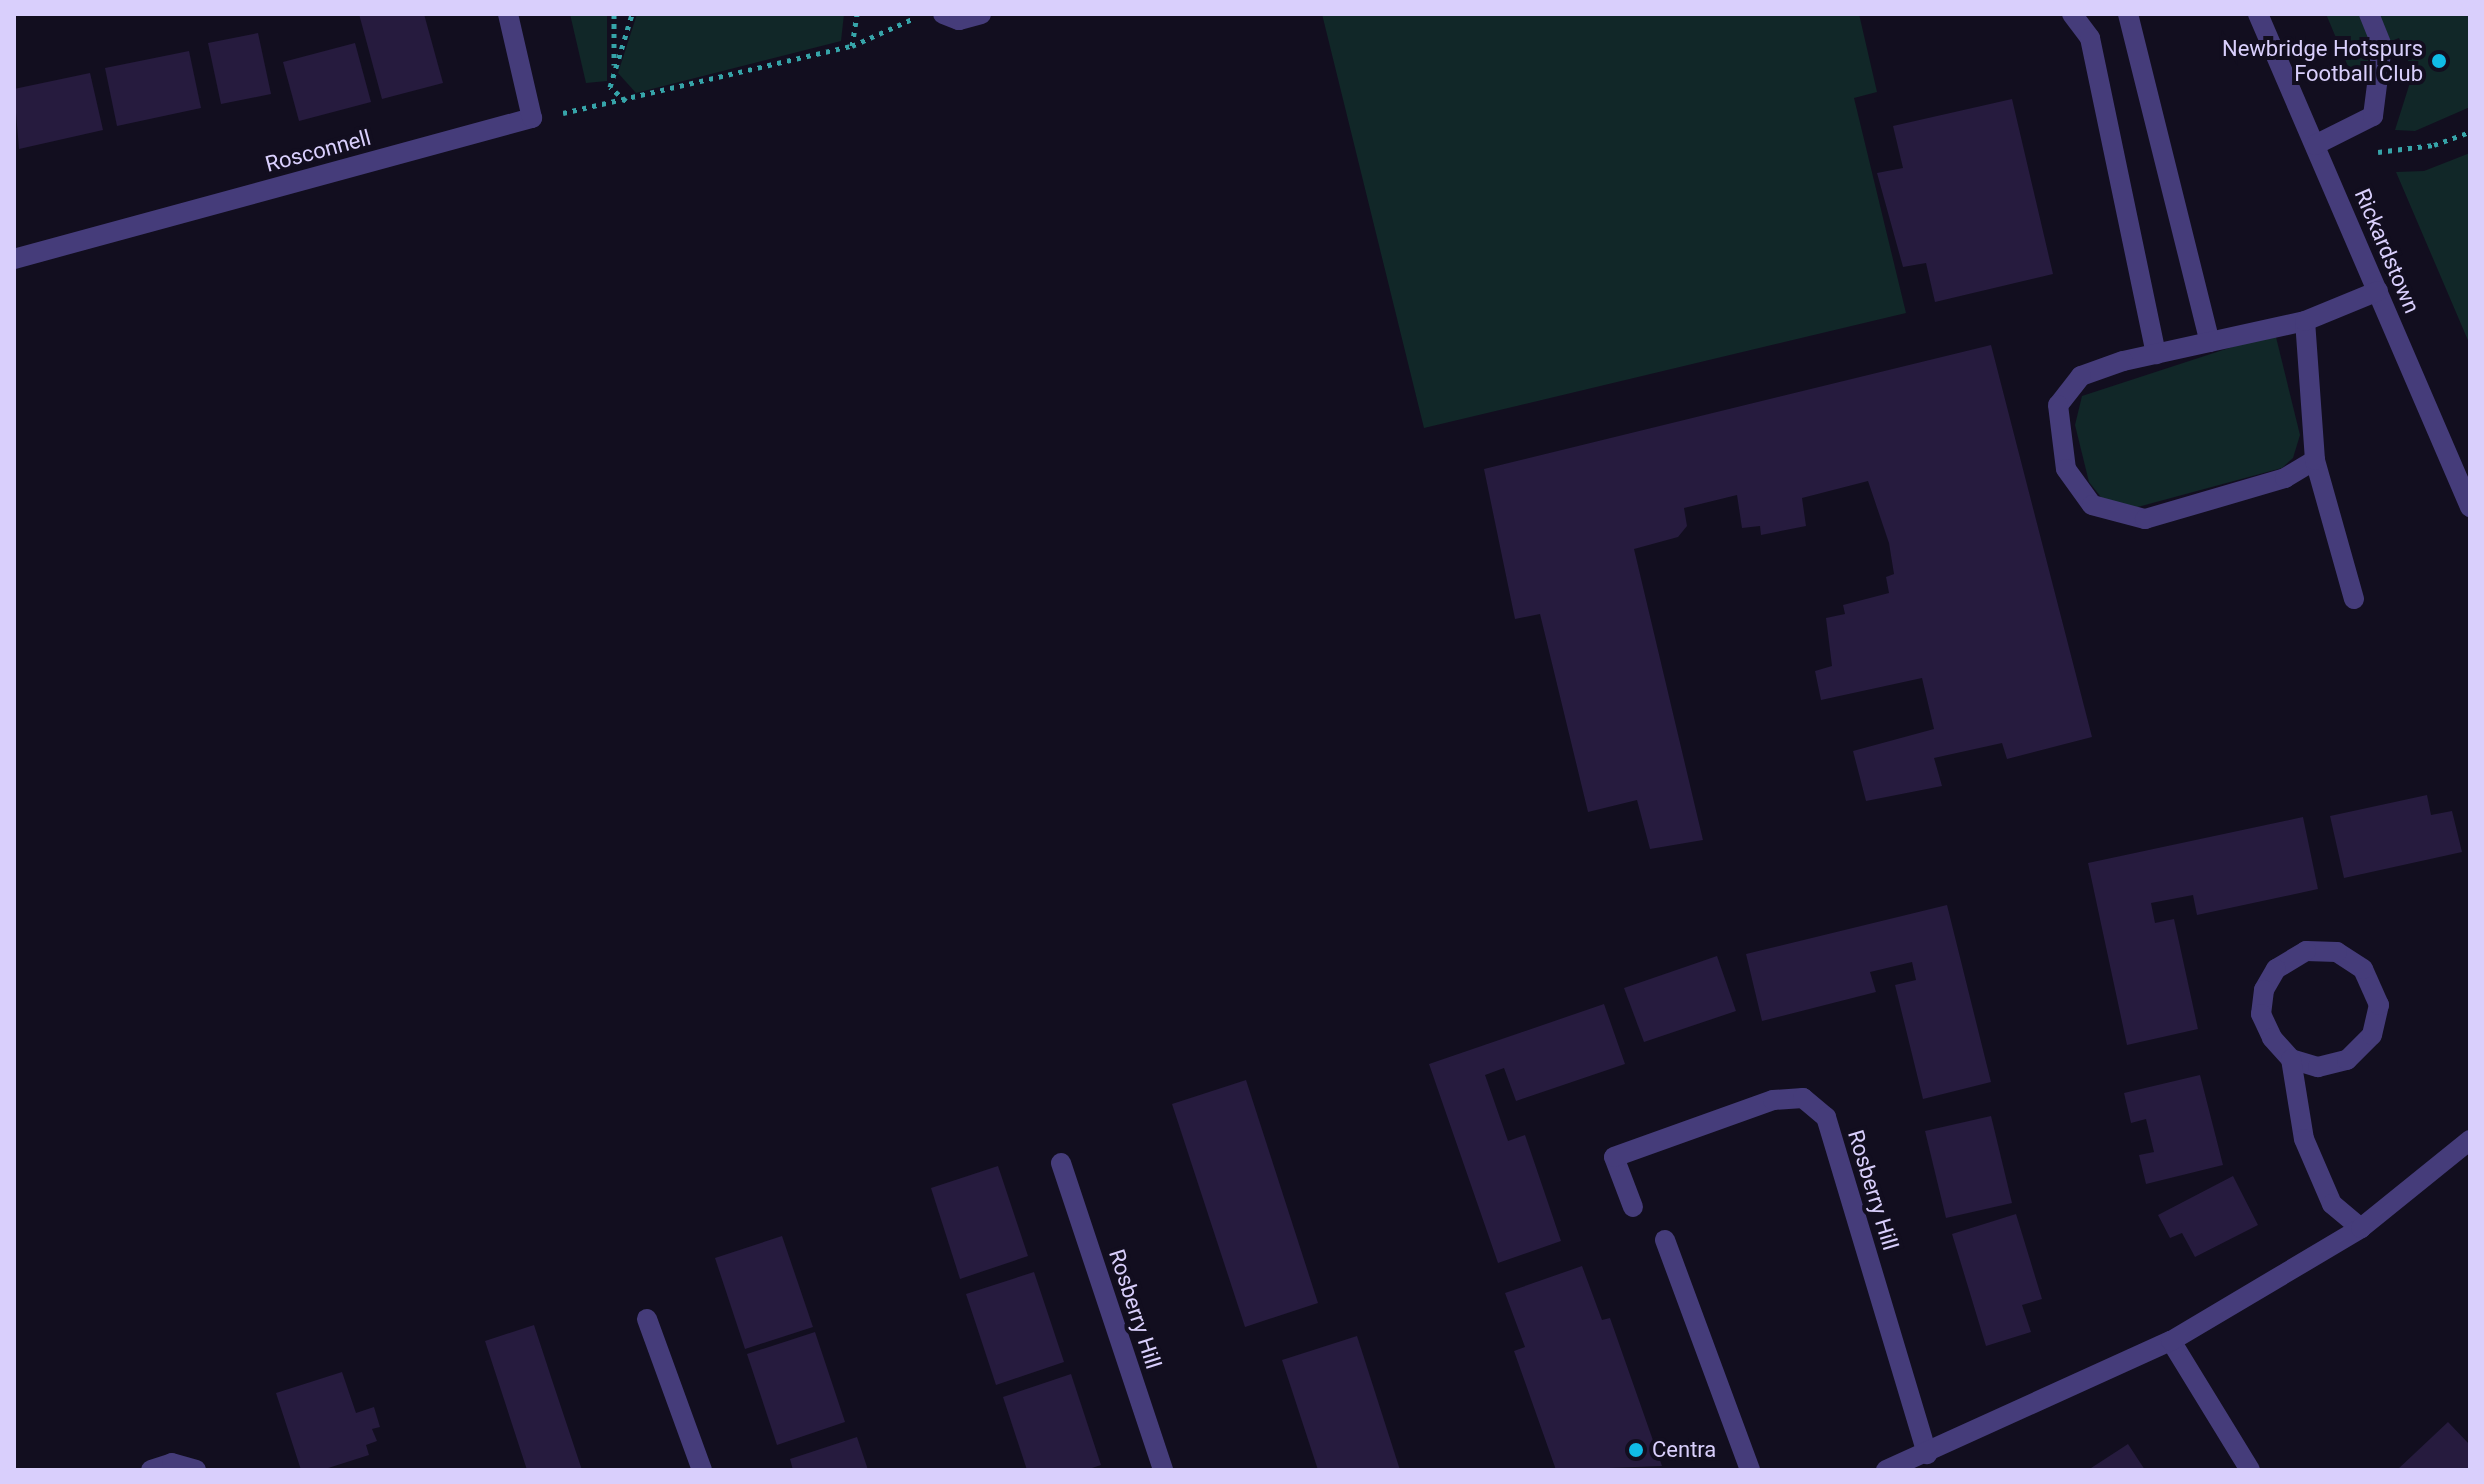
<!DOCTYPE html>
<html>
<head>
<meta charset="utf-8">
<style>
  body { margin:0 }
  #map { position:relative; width:2484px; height:1484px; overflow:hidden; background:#120e1f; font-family:Roboto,sans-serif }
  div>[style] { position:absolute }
  .green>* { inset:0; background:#112728 }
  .building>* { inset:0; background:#261b3e }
  .path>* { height:5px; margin-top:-2.5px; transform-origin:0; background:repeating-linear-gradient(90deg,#36a4a9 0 4px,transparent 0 10px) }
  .minor>* { height:20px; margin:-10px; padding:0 10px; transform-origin:10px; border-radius:10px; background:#453c7a }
  .dots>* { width:22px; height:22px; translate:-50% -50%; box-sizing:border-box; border:4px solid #120e1f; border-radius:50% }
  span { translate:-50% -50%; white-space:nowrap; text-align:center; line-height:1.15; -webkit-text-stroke:8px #120e1f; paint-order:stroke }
  .poi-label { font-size:22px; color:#d9cffc }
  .right { translate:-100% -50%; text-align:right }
  .left { translate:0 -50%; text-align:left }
  .street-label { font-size:22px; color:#d9cffc }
  .frame { position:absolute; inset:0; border:16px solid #d9cffc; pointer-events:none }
</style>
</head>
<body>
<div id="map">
  <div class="green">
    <div style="clip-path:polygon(570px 14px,607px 14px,607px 81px,586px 83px)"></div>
    <div style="clip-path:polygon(637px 14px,844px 14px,841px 41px,636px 93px,618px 73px)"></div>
    <div style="clip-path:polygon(1322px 14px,1859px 14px,1877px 92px,1854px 98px,1906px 313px,1424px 428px)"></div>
    <div style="clip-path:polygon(2326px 14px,2470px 14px,2470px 107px,2415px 131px,2395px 130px,2413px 73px,2399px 38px,2370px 49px,2365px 79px,2355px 83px)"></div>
    <div style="clip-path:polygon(2470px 153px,2470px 345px,2396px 172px,2424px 171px)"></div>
    <div style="clip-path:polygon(2275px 333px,2300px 435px,2293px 458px,2282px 468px,2134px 508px,2104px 501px,2089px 482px,2075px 425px,2082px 396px)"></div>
  </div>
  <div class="building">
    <div style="clip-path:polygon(359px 14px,424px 14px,443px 83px,382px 99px)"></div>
    <div style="clip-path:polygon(258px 33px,271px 94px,221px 104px,208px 43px)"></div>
    <div style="clip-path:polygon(355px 43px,371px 102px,299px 121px,283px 62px)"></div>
    <div style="clip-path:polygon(189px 51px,201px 108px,117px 126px,105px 68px)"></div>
    <div style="clip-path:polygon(90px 73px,103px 130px,19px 149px,14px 89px)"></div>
    <div style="clip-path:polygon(2012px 99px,2053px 274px,1935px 302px,1926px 263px,1903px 267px,1877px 173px,1903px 168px,1893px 126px)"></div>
    <div style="clip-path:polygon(1991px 345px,2092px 737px,2007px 759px,2002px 743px,1934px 758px,1942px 786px,1866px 801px,1853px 751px,1934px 729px,1922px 678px,1821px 700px,1815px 671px,1832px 666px,1826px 618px,1845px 614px,1843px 605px,1889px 593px,1886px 577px,1894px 574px,1889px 543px,1868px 481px,1802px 498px,1806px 526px,1761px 535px,1760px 526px,1742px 528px,1737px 495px,1684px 508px,1687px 526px,1678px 537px,1634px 549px,1703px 840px,1650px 849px,1637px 800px,1588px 812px,1540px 614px,1515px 619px,1484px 469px)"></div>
    <div style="clip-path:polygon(2427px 795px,2431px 815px,2452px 811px,2462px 852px,2344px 878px,2330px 816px)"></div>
    <div style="clip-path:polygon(2303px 817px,2318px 889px,2197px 915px,2193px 895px,2151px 903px,2155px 923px,2174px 919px,2198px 1029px,2127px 1045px,2088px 863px)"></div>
    <div style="clip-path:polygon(1947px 905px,1991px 1082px,1923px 1099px,1895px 985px,1916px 980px,1912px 962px,1870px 972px,1876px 992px,1762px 1021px,1746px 954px)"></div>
    <div style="clip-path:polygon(1717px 956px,1736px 1011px,1644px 1042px,1624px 988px)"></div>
    <div style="clip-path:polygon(1604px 1004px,1625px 1064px,1516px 1101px,1504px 1068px,1485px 1075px,1508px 1141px,1525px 1135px,1561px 1241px,1498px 1263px,1429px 1064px)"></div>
    <div style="clip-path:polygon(2200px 1075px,2223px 1165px,2146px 1184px,2139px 1155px,2154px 1152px,2146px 1119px,2131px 1123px,2124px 1093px)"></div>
    <div style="clip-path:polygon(1246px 1080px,1318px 1303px,1245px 1327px,1172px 1104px)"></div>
    <div style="clip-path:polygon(1991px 1116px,2012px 1203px,1946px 1218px,1925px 1131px)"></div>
    <div style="clip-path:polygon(998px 1166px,1028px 1256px,960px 1279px,931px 1188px)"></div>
    <div style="clip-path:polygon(2233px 1176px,2258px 1225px,2195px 1257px,2182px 1233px,2170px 1238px,2158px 1215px)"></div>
    <div style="clip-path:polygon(2016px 1214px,2042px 1299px,2022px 1305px,2031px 1332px,1986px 1346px,1952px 1234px)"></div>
    <div style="clip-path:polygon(782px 1236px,813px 1327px,745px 1349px,715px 1258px)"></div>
    <div style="clip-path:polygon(1582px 1266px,1602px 1320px,1610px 1318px,1662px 1466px,1556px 1470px,1514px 1351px,1525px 1347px,1505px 1293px)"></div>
    <div style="clip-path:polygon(1034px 1272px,1064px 1362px,996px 1385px,966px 1294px)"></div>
    <div style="clip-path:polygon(534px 1325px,552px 1380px,582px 1470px,527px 1470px,485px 1341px)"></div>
    <div style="clip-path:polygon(815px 1332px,845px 1422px,777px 1445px,747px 1354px)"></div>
    <div style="clip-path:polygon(1357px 1336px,1400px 1470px,1318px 1470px,1282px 1360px)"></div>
    <div style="clip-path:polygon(342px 1372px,356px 1413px,374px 1407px,380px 1427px,372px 1429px,377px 1441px,366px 1445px,369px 1455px,322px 1470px,301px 1470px,276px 1393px)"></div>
    <div style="clip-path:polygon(1071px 1374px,1101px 1465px,1086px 1470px,1027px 1470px,1003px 1397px)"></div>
    <div style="clip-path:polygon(2448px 1422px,2470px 1445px,2470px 1470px,2397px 1470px)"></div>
    <div style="clip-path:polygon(857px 1437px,868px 1470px,793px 1470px,790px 1459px)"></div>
    <div style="clip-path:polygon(2128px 1444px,2145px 1470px,2088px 1470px)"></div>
  </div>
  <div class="path">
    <div style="left:614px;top:14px;width:51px;rotate:90deg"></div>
    <div style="left:852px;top:46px;width:32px;rotate:-81deg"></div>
    <div style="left:626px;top:101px;width:21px;rotate:-139deg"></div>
    <div style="left:610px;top:87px;width:76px;rotate:-73.2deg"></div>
    <div style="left:563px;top:113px;width:297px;rotate:-13.1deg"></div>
    <div style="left:852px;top:46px;width:66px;rotate:-24.2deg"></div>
    <div style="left:2378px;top:152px;width:56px;rotate:-7.1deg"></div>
    <div style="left:2434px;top:145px;width:38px;rotate:-20deg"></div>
  </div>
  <div class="minor">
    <div style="left:943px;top:14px;width:17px;rotate:21deg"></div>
    <div style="left:959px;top:20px;width:23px;rotate:-15deg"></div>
    <div style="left:2072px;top:14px;width:30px;rotate:53deg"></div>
    <div style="left:2090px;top:38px;width:323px;rotate:78.2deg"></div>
    <div style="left:2128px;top:14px;width:338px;rotate:76deg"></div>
    <div style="left:2258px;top:14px;width:537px;rotate:66.73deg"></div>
    <div style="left:2315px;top:145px;width:65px;rotate:-26.6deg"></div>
    <div style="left:2373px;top:116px;width:71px;rotate:-82.7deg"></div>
    <div style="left:2382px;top:46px;width:35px;rotate:-112deg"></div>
    <div style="left:14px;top:259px;width:537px;rotate:-15.23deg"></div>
    <div style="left:532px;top:118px;width:107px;rotate:-103deg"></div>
    <div style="left:2305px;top:321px;width:186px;rotate:167.6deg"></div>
    <div style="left:2123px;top:361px;width:45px;rotate:160.3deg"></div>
    <div style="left:2081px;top:376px;width:37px;rotate:128deg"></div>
    <div style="left:2058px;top:405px;width:64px;rotate:82.9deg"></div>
    <div style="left:2066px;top:469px;width:44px;rotate:54.2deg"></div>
    <div style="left:2092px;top:505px;width:55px;rotate:14.8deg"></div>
    <div style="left:2145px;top:519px;width:146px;rotate:-16.3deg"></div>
    <div style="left:2285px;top:478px;width:35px;rotate:-31deg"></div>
    <div style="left:2354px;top:599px;width:144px;rotate:-105.7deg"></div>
    <div style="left:2315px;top:460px;width:139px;rotate:-94.1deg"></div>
    <div style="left:2305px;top:321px;width:79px;rotate:-22.3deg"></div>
    <div style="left:2291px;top:1059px;width:28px;rotate:17deg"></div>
    <div style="left:2318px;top:1067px;width:30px;rotate:-14deg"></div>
    <div style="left:2347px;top:1060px;width:35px;rotate:-45deg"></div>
    <div style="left:2372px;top:1035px;width:31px;rotate:-77deg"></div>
    <div style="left:2379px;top:1005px;width:39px;rotate:-114deg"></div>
    <div style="left:2363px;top:969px;width:31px;rotate:-147deg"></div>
    <div style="left:2337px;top:952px;width:31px;rotate:-178deg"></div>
    <div style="left:2306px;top:951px;width:35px;rotate:149deg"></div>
    <div style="left:2276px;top:969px;width:24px;rotate:120deg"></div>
    <div style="left:2264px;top:990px;width:24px;rotate:97deg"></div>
    <div style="left:2261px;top:1014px;width:26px;rotate:65deg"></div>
    <div style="left:2272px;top:1038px;width:28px;rotate:48deg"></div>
    <div style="left:2291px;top:1059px;width:81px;rotate:80.8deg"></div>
    <div style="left:2304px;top:1139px;width:71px;rotate:66.7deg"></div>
    <div style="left:2332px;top:1204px;width:38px;rotate:40deg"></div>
    <div style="left:1061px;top:1163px;width:324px;rotate:71.6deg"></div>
    <div style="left:1633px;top:1207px;width:53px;rotate:-110.8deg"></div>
    <div style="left:1614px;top:1157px;width:169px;rotate:-19.7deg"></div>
    <div style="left:1773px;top:1100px;width:30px;rotate:-4deg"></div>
    <div style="left:1803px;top:1098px;width:30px;rotate:40deg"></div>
    <div style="left:1826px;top:1117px;width:352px;rotate:73.3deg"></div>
    <div style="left:1665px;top:1240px;width:245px;rotate:69.7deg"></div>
    <div style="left:647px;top:1319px;width:161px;rotate:70deg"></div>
    <div style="left:2171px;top:1341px;width:151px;rotate:58.5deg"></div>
    <div style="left:151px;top:1470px;width:22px;rotate:-18deg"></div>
    <div style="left:172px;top:1463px;width:25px;rotate:16deg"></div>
    <div style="left:1886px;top:1470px;width:313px;rotate:-24.4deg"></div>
    <div style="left:2171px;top:1341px;width:221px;rotate:-30.7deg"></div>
    <div style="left:2361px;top:1228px;width:140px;rotate:-38.9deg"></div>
  </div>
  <div class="dots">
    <div style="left:2439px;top:61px;background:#10bbe6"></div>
    <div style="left:1636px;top:1450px;background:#10bbe6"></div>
  </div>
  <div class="poi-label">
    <span class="right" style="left:2423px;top:61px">Newbridge Hotspurs<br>Football Club</span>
    <span class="left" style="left:1652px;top:1450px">Centra</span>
  </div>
  <div class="street-label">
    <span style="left:318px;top:151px;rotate:-15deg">Rosconnell</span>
    <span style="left:2387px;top:251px;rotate:67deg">Rickardstown</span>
    <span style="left:1873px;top:1190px;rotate:73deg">Rosberry Hill</span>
    <span style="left:1135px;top:1309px;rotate:72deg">Rosberry Hill</span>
  </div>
  <div class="frame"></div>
</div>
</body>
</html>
